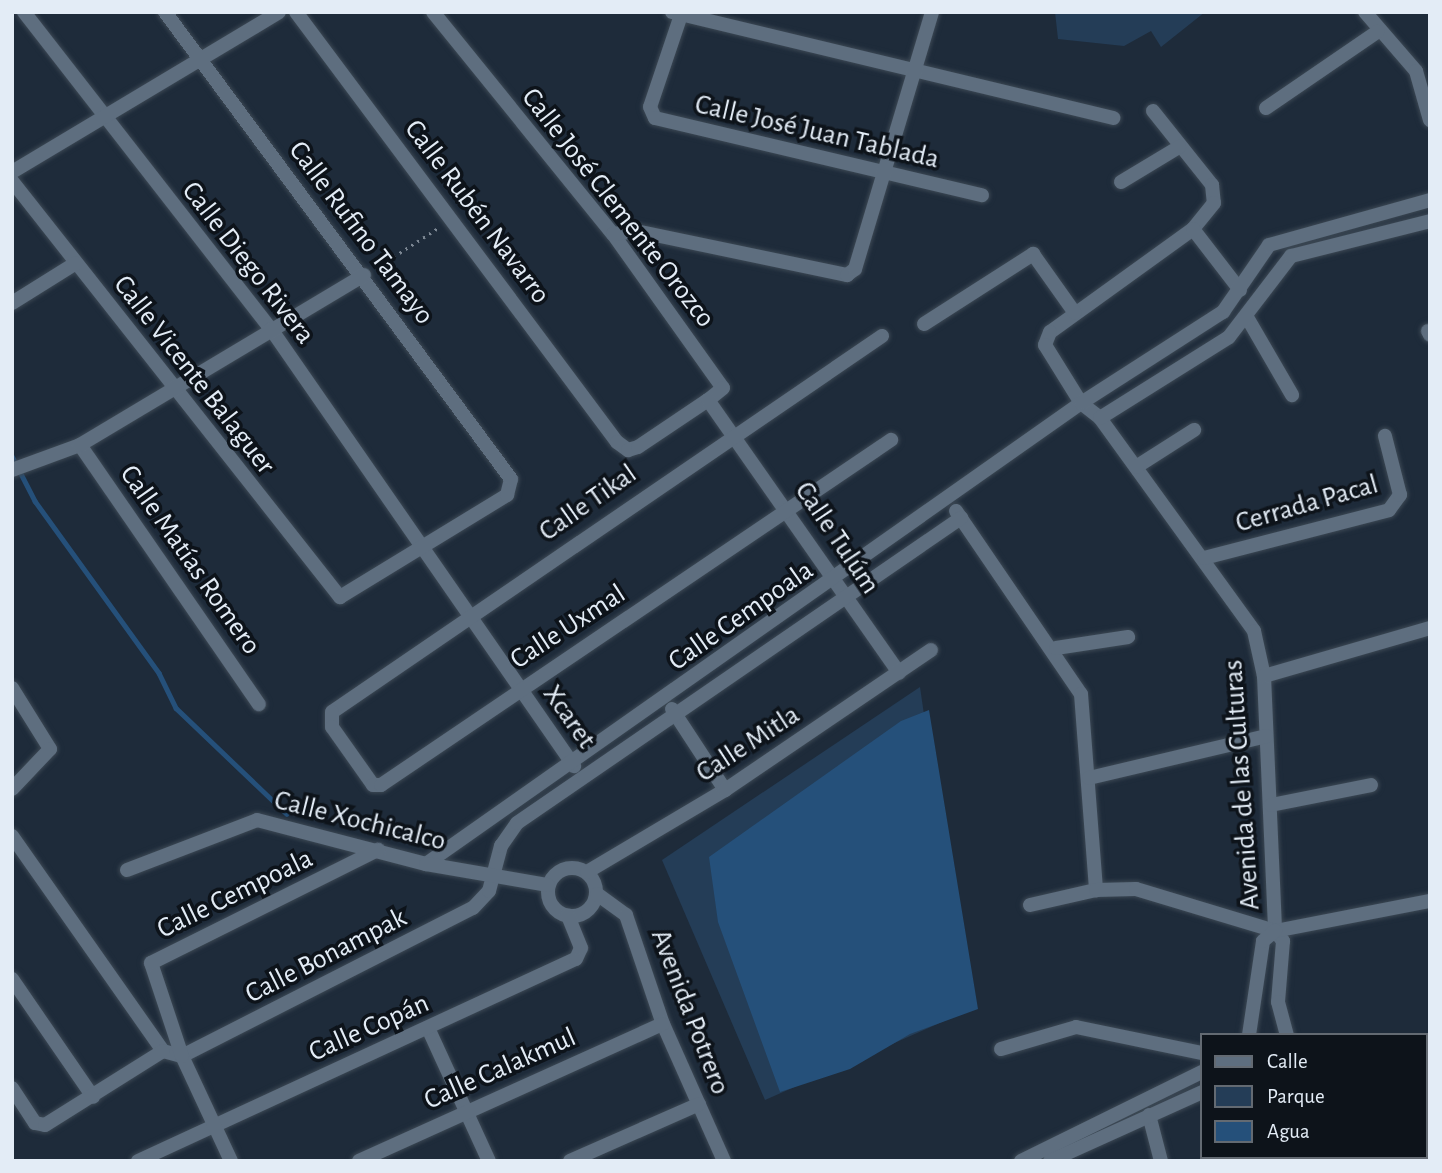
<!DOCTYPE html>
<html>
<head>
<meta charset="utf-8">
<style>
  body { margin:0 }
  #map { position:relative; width:1442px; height:1173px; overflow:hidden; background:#1e2b3a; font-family:"Alegreya Sans",sans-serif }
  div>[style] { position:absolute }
  .green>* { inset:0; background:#243d57 }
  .water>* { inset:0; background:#25507a }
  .stream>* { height:4.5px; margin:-2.25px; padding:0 2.25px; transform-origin:2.25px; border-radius:2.25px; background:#25507a }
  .path>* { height:2.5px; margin-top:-1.25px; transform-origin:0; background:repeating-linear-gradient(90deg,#7c8793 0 2px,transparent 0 7px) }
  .roads { filter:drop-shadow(0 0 2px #3c4854) drop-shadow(0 0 2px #3c4854) }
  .minor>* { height:14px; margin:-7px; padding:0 7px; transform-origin:7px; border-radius:7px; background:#5e6e7f }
  .minor>.ring { margin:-7px; padding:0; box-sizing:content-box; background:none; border:14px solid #5e6e7f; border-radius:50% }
  span { translate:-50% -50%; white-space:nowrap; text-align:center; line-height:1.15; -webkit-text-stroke:7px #0d131a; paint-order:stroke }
  .street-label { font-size:28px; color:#e3ecf6 }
  .frame { position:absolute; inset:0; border:14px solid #e3ecf6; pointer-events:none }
  .legend { position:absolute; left:1200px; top:1033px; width:228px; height:126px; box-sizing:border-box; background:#0d131a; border:2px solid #636a72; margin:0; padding:9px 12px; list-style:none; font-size:21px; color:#e3ecf6 }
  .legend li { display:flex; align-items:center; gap:14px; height:35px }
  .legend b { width:35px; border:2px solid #636a72 }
</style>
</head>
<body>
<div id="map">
  <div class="green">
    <div style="clip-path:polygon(1055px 12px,1205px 12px,1161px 47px,1151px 31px,1124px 46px,1058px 39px)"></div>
    <div style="clip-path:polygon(920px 687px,967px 1011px,765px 1100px,662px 860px)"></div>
  </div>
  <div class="water">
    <div style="clip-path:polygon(929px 710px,978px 1009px,910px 1034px,850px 1069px,780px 1092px,718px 922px,709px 857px,901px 721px)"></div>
  </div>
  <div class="stream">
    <div style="left:12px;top:456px;width:51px;rotate:62.9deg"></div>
    <div style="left:35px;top:501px;width:212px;rotate:54.2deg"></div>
    <div style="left:159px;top:673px;width:39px;rotate:64deg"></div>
    <div style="left:176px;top:708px;width:153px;rotate:43.7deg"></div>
  </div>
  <div class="path">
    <div style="left:376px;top:268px;width:74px;rotate:-32.8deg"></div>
  </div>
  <div class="roads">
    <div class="minor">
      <div style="left:24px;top:12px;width:402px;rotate:52.1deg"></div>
      <div style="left:271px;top:329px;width:532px;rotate:55.26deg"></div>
      <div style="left:296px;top:12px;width:537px;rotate:53.26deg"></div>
      <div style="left:617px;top:442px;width:14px;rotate:36deg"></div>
      <div style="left:628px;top:450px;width:10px;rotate:-17deg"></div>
      <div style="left:638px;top:447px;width:84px;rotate:-33.9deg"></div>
      <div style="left:433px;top:12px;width:286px;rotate:51deg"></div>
      <div style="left:613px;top:234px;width:189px;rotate:54.5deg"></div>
      <div style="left:723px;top:388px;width:19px;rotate:141deg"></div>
      <div style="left:708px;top:400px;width:333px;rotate:55deg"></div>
      <div style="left:672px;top:12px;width:454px;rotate:13.5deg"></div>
      <div style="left:682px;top:12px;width:100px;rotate:108.6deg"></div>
      <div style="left:650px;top:107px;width:12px;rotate:66deg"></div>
      <div style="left:655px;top:118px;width:336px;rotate:13.3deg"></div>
      <div style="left:1365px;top:12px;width:78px;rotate:49.2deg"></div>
      <div style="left:1416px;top:71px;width:51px;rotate:74.1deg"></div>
      <div style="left:1266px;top:108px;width:135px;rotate:-34.4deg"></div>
      <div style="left:1153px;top:111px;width:95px;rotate:51.4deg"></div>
      <div style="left:1212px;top:185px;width:18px;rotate:84deg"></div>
      <div style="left:1214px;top:203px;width:33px;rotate:129deg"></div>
      <div style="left:1193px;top:229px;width:176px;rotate:144.2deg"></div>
      <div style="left:1050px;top:332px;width:14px;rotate:111deg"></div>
      <div style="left:1045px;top:345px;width:68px;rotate:58.2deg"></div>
      <div style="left:1081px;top:403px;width:24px;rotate:38deg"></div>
      <div style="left:1100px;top:418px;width:263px;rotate:54.1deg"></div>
      <div style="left:1254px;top:631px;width:46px;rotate:77.5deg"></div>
      <div style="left:1264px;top:676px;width:255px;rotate:87.5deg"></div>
      <div style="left:1275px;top:931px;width:13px;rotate:51deg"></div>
      <div style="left:1283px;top:941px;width:61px;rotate:94.7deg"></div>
      <div style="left:1278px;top:1002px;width:34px;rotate:75deg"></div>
      <div style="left:12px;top:172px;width:311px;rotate:-30.9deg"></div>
      <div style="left:12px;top:181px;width:530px;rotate:51.75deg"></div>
      <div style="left:340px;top:597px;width:196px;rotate:-31.4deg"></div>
      <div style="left:507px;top:495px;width:16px;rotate:-76deg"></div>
      <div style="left:511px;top:479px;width:581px;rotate:-126.53deg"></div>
      <div style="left:1121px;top:182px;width:68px;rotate:-31.1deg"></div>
      <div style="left:1193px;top:229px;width:77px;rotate:52.4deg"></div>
      <div style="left:613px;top:234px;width:23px;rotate:-7deg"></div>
      <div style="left:636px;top:231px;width:216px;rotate:11.8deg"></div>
      <div style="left:847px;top:275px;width:10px;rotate:-37deg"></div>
      <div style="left:855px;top:269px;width:268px;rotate:-73.3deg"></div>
      <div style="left:12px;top:303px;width:75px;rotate:-32deg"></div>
      <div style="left:1248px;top:319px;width:88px;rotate:59.9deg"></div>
      <div style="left:924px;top:324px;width:130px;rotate:-32.7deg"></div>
      <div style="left:1033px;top:254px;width:72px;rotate:54.6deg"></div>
      <div style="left:1428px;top:331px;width:4px;rotate:63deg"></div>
      <div style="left:882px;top:336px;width:666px;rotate:145.64deg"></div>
      <div style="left:332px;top:712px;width:15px;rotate:90deg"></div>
      <div style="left:332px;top:727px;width:71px;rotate:54.7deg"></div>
      <div style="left:373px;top:785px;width:8px"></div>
      <div style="left:381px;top:785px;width:616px;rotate:-34.08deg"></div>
      <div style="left:1100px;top:418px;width:152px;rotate:-32.1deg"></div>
      <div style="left:1229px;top:337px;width:102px;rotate:-52.6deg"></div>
      <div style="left:1291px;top:256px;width:143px;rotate:-14.1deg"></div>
      <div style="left:80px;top:445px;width:315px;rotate:55.4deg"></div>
      <div style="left:1136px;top:467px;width:69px;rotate:-32.5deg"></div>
      <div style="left:12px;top:470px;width:72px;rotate:-20.2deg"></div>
      <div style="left:80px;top:445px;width:331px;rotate:-30.9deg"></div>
      <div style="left:956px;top:511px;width:222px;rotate:55.7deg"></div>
      <div style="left:1081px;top:694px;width:197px;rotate:85.6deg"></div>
      <div style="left:1204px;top:558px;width:191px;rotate:-14.5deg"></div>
      <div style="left:1389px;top:510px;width:19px;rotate:-54deg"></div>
      <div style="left:1400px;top:495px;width:61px;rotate:-104.3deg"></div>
      <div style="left:1056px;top:648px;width:73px;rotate:-8.7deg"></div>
      <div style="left:1264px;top:676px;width:173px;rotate:-16.1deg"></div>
      <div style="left:12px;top:688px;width:72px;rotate:58.1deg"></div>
      <div style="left:50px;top:749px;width:55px;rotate:133.5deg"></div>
      <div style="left:672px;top:709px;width:97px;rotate:56.8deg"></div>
      <div style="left:1089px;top:778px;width:182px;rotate:-13.3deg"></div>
      <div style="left:1271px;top:805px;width:102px;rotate:-11.3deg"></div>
      <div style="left:12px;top:836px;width:263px;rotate:54.9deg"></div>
      <div style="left:163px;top:1051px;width:20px;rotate:15deg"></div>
      <div style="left:182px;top:1056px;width:326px;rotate:-27deg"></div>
      <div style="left:473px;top:908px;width:23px;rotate:-47deg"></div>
      <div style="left:489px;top:891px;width:47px;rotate:-75.1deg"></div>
      <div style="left:501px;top:846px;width:28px;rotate:-55deg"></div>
      <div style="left:517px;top:823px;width:539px;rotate:-34.49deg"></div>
      <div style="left:426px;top:864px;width:801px;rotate:-35.14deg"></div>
      <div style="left:1081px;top:403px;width:169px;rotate:-32.7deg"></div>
      <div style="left:1223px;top:312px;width:81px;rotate:-55.5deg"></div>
      <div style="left:1269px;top:245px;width:167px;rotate:-15.6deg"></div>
      <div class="ring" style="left:548px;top:868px;width:34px;height:34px"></div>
      <div style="left:127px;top:870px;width:139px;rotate:-21deg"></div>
      <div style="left:257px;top:820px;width:175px;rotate:14.6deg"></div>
      <div style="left:426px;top:864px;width:124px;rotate:9.8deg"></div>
      <div style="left:587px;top:872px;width:161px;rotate:-30.7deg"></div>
      <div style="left:725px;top:790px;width:249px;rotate:-34.2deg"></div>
      <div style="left:597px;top:894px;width:36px;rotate:36deg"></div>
      <div style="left:626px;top:915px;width:115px;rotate:71.3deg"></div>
      <div style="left:663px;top:1024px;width:150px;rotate:66deg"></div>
      <div style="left:1030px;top:905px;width:68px;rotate:-12.8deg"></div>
      <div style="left:1096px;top:890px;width:40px;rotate:-1.4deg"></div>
      <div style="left:1136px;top:889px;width:145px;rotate:16.8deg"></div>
      <div style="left:1275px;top:931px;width:158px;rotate:-11deg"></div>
      <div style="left:12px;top:979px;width:143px;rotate:55.5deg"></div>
      <div style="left:428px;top:1028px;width:146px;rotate:65.4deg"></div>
      <div style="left:1249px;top:1035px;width:95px;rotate:-81.5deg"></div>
      <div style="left:1263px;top:941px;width:16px;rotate:-40deg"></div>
      <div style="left:1001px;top:1049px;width:78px;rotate:-16.3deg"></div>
      <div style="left:1076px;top:1027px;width:129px;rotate:11.7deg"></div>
      <div style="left:1426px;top:1062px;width:4px;rotate:14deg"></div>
      <div style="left:12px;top:1088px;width:42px;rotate:56.7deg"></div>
      <div style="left:35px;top:1123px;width:10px;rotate:11deg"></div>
      <div style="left:45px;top:1125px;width:139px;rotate:-32.1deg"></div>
      <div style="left:1426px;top:1104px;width:4px;rotate:14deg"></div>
      <div style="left:1149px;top:1115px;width:48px;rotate:75.4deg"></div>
      <div style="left:1330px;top:1157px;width:4px;rotate:76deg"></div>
      <div style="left:138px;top:1161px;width:482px;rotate:-24.8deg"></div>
      <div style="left:576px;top:959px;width:12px;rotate:-66deg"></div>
      <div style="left:581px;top:948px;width:35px;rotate:-112deg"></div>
      <div style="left:231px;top:1161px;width:116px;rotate:-115deg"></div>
      <div style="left:182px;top:1056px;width:98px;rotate:-108.4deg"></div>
      <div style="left:151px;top:963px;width:254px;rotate:-26.5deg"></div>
      <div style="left:359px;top:1161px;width:333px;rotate:-24.3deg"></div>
      <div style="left:570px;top:1161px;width:141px;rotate:-23.8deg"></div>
      <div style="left:1021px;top:1161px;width:202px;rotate:-26.2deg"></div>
      <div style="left:1050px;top:1161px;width:167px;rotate:-24.4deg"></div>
    </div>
  </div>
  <div class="street-label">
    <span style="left:817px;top:132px;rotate:13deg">Calle José Juan Tablada</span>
    <span style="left:618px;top:208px;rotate:52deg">Calle José Clemente Orozco</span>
    <span style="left:477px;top:212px;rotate:53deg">Calle Rubén Navarro</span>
    <span style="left:361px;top:233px;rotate:53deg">Calle Rufino Tamayo</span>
    <span style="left:248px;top:263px;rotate:52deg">Calle Diego Rivera</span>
    <span style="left:194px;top:375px;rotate:52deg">Calle Vicente Balaguer</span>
    <span style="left:588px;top:503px;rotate:-35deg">Calle Tikal</span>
    <span style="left:1307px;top:504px;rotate:-16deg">Cerrada Pacal</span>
    <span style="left:837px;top:538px;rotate:56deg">Calle Tulúm</span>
    <span style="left:190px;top:560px;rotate:55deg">Calle Matías Romero</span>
    <span style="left:741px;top:616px;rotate:-35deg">Calle Cempoala</span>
    <span style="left:568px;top:627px;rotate:-33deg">Calle Uxmal</span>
    <span style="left:569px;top:717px;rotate:55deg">Xcaret</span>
    <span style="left:748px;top:744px;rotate:-33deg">Calle Mitla</span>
    <span style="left:1242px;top:785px;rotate:-94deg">Avenida de las Culturas</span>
    <span style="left:360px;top:821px;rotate:14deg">Calle Xochicalco</span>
    <span style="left:235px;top:894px;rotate:-26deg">Calle Cempoala</span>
    <span style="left:326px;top:956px;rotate:-27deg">Calle Bonampak</span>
    <span style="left:690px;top:1012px;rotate:69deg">Avenida Potrero</span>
    <span style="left:369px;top:1028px;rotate:-24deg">Calle Copán</span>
    <span style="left:500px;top:1069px;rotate:-24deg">Calle Calakmul</span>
  </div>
  <div class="frame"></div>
  <ul class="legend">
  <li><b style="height:9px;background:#5e6e7f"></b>Calle</li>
  <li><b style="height:19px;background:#243d57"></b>Parque</li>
  <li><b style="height:19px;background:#25507a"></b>Agua</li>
  </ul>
</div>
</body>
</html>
